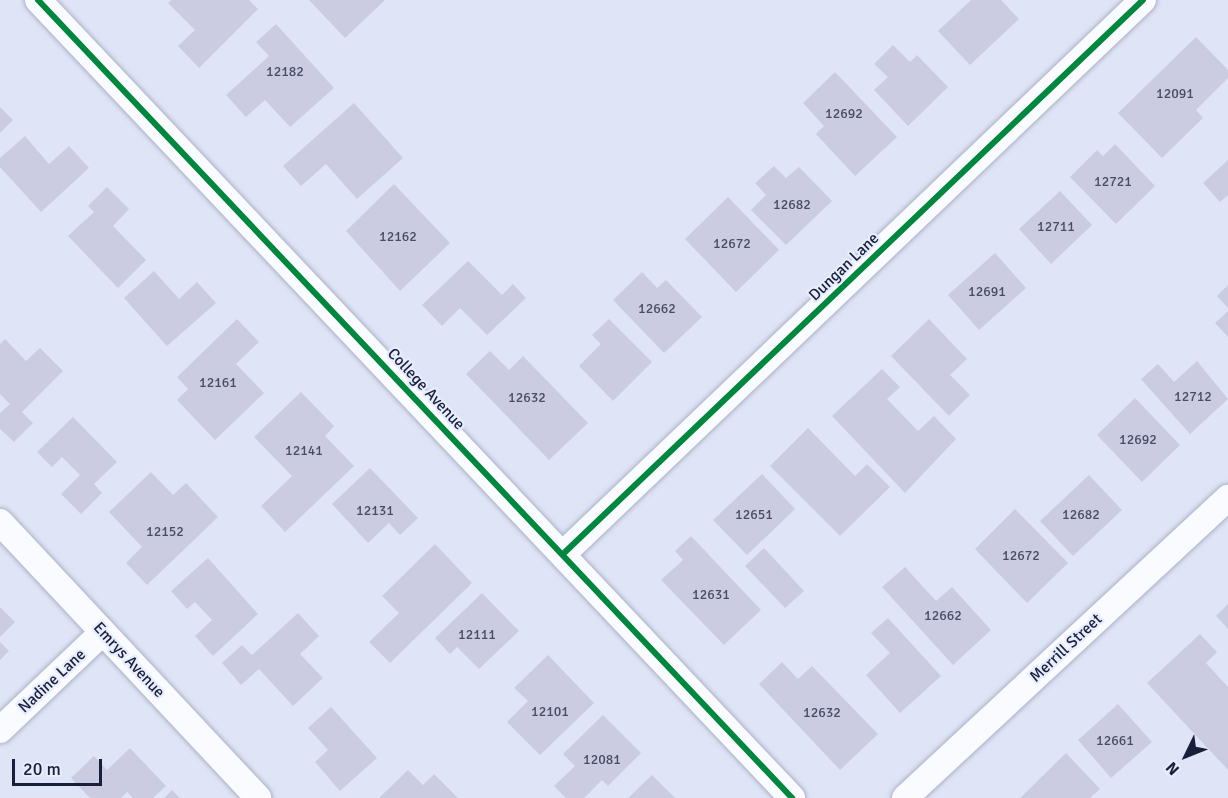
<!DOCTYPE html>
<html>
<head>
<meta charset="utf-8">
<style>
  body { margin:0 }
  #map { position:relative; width:1228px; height:798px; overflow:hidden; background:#dfe5f6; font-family:Signika,sans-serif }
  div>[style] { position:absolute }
  .building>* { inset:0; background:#cbcce1 }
  .roads { filter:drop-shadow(0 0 2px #acb2c7) drop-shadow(0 0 2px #acb2c7) }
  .minor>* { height:26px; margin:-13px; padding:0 13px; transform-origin:13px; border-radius:13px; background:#fafbfe }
  .cycleway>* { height:6px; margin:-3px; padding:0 3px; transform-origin:3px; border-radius:3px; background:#00873e }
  span { translate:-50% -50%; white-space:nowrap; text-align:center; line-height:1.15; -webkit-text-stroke:4.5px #e8edfd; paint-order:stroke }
  .number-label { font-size:14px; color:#484d67 }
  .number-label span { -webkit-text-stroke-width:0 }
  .street-label { font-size:16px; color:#181f3b }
  .north { position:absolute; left:1156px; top:726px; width:60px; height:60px; -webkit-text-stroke:4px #e8edfd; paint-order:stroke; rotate:227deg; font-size:16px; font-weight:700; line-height:24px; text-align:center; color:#181f3b }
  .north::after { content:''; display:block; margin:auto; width:21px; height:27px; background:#181f3b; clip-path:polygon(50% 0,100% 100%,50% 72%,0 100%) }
  .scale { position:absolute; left:12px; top:759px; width:90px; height:27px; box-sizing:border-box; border:3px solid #181f3b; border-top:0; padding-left:8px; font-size:18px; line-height:21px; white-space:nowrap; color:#181f3b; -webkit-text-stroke:4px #e8edfd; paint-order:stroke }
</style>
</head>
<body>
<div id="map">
  <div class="building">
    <div style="clip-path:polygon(171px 0,249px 0,258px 9px,199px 68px,178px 46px,195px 30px,168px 3px)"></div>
    <div style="clip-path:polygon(309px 0,385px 0,345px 38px)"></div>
    <div style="clip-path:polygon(971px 0,1001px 0,1019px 19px,970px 65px,938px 31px)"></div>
    <div style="clip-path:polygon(276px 24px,334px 88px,290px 127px,265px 100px,246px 117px,226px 95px,269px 56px,256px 42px)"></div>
    <div style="clip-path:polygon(1196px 37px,1228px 70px,1228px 78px,1196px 110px,1203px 118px,1162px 158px,1118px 113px)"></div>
    <div style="clip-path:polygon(893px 45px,910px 62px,917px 55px,948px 87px,908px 126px,874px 90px,888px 77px,874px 64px)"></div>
    <div style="clip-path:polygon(835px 72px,897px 137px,855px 176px,816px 134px,824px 126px,803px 103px)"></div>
    <div style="clip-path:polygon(354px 103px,403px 158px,357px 199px,326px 164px,301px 186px,283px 166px)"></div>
    <div style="clip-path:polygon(0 107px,13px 120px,0 133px)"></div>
    <div style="clip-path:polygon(25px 136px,49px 164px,69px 146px,89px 168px,41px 212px,0 167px,0 158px)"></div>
    <div style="clip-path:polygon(1115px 144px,1155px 186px,1116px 224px,1070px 177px,1097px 150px,1103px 156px)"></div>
    <div style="clip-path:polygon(1228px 160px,1228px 195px,1220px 202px,1203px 183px)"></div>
    <div style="clip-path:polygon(774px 166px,786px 178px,799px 167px,832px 201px,786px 245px,751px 210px,766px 195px,755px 183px)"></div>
    <div style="clip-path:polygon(394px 184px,450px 243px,400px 291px,346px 231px)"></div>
    <div style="clip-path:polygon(107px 187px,129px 209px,113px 226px,146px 260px,118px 288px,68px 236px,94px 212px,88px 206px)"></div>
    <div style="clip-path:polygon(1060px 191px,1092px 225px,1051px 264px,1019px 229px)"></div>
    <div style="clip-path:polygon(728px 197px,779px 250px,736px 292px,685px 239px)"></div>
    <div style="clip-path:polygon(995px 253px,1026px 288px,979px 330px,948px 295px)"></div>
    <div style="clip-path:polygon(468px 261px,502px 295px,513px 284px,526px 298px,487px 335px,460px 308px,442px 326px,422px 305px)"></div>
    <div style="clip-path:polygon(154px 271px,179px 299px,197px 282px,216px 303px,167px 346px,124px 298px)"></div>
    <div style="clip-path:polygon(642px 272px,657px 288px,666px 280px,702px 317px,664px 353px,613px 300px)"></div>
    <div style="clip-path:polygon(1228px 285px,1228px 308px,1217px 296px)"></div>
    <div style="clip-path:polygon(1228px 311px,1228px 337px,1215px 323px)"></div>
    <div style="clip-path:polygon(237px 319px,259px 342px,236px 364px,264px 393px,215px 440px,177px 400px,188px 389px,177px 377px)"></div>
    <div style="clip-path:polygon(609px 319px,652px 362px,613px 401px,579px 366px,601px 344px,592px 335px)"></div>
    <div style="clip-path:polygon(929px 319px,967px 359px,950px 375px,970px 395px,949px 416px,891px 356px)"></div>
    <div style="clip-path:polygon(5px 339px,26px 361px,40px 348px,63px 371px,22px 412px,33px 423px,14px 442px,0 429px,0 413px,10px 404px,0 394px,0 344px)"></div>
    <div style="clip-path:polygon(490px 351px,509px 370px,523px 356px,588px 423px,549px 460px,466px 374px)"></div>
    <div style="clip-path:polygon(1197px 361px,1228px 399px,1190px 434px,1141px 379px,1158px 364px,1174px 382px)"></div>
    <div style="clip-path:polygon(882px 369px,900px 387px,887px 399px,918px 431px,934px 416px,956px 439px,905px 493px,832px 416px)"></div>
    <div style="clip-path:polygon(301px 392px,334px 426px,325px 436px,354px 466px,285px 532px,261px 506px,292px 476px,254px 437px)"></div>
    <div style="clip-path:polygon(1135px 398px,1180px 445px,1142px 482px,1097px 435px)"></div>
    <div style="clip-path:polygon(73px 417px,117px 462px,94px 484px,102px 493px,81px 514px,61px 494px,80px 475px,62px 457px,52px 467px,37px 452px)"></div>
    <div style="clip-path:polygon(808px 428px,855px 476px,867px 464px,890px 487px,840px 536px,770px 466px)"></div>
    <div style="clip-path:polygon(370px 468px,418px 518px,400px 535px,389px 523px,368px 543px,332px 504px)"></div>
    <div style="clip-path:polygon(151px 472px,173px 495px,186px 483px,218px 517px,147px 585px,126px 563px,142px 547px,109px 512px)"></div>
    <div style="clip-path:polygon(762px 474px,795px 509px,747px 555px,713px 520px)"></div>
    <div style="clip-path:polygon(1089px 475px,1122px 510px,1073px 556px,1040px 521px)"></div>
    <div style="clip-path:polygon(1015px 509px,1068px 563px,1027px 603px,975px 549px)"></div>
    <div style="clip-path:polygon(691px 536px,761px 610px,724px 645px,661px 580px,683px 560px,675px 551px)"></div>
    <div style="clip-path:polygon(435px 544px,472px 583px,390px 663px,369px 642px,399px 613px,382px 596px)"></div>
    <div style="clip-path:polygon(764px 548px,804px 591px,785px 608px,745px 566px)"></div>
    <div style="clip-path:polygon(208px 558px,258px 614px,213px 656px,195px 636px,212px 620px,195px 602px,187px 609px,171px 591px)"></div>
    <div style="clip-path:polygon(905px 567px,936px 601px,952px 587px,991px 630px,953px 665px,882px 587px)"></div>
    <div style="clip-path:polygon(482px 593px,519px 631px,479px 669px,457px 647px,450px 654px,435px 638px)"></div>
    <div style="clip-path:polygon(1228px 604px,1228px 629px,1216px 616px)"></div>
    <div style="clip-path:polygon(0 607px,15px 622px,0 637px)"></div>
    <div style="clip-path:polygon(298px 613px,319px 636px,300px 654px,323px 678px,293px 706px,259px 669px,241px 685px,222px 663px,242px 645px,252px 655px)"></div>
    <div style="clip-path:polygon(888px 618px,941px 676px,900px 713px,866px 675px,890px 653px,871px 633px)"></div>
    <div style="clip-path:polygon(1200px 634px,1217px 652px,1206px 663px,1228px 687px,1228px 770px,1147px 683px)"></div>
    <div style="clip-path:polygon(0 642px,9px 651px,0 660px)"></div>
    <div style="clip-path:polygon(548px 655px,594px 703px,540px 755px,507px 722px,528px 701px,514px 688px)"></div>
    <div style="clip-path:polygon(782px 662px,798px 679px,812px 666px,878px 734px,840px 770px,759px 684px)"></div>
    <div style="clip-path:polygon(1118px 704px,1152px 742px,1111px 778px,1078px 740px)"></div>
    <div style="clip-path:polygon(331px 707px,377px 758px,340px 791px,315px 762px,328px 750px,308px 728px)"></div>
    <div style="clip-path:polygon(603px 715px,641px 753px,608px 786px,602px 780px,584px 798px,566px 798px,554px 786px,575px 766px,563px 754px)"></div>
    <div style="clip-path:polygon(130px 748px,166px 786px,153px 798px,133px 798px,127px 792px,121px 798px,90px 798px,71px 778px,94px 756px,107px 770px)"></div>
    <div style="clip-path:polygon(1066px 753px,1100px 789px,1090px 798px,1020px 798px)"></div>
    <div style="clip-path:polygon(408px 770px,423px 785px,434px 774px,458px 798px,379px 798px)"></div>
    <div style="clip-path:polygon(652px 775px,675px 798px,628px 798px)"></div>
    <div style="clip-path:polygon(172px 790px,180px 798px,164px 798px)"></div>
  </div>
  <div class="roads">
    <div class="minor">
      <div style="left:38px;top:0;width:1098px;rotate:46.62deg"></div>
      <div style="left:0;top:522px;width:378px;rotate:46.9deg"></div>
      <div style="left:563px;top:554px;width:802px;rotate:-43.69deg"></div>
      <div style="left:0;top:730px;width:142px;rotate:-43.6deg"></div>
      <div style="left:905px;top:798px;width:441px;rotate:-42.9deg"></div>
    </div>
  </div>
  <div class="cycleway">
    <div style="left:38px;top:0;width:1098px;rotate:46.62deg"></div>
    <div style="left:563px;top:554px;width:802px;rotate:-43.69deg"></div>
  </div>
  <div class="number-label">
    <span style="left:285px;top:72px">12182</span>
    <span style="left:1175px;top:94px">12091</span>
    <span style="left:844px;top:114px">12692</span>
    <span style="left:1113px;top:182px">12721</span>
    <span style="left:792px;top:205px">12682</span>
    <span style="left:1056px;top:227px">12711</span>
    <span style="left:398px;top:237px">12162</span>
    <span style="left:732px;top:244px">12672</span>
    <span style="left:987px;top:292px">12691</span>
    <span style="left:657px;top:309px">12662</span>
    <span style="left:218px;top:383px">12161</span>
    <span style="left:1193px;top:397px">12712</span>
    <span style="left:527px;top:398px">12632</span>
    <span style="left:1138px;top:440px">12692</span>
    <span style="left:304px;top:451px">12141</span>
    <span style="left:375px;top:511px">12131</span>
    <span style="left:754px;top:515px">12651</span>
    <span style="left:1081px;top:515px">12682</span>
    <span style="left:165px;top:532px">12152</span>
    <span style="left:1021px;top:556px">12672</span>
    <span style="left:711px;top:595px">12631</span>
    <span style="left:943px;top:616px">12662</span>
    <span style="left:477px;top:635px">12111</span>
    <span style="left:550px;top:712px">12101</span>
    <span style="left:822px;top:713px">12632</span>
    <span style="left:1115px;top:741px">12661</span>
    <span style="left:602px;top:760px">12081</span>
  </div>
  <div class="street-label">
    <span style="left:844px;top:267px;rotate:-44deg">Dungan Lane</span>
    <span style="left:426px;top:389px;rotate:47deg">College Avenue</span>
    <span style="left:1066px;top:648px;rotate:-43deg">Merrill Street</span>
    <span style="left:129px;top:660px;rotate:47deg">Emrys Avenue</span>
    <span style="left:52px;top:681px;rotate:-43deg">Nadine Lane</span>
  </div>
  <div class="north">N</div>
  <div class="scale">20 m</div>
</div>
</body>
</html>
